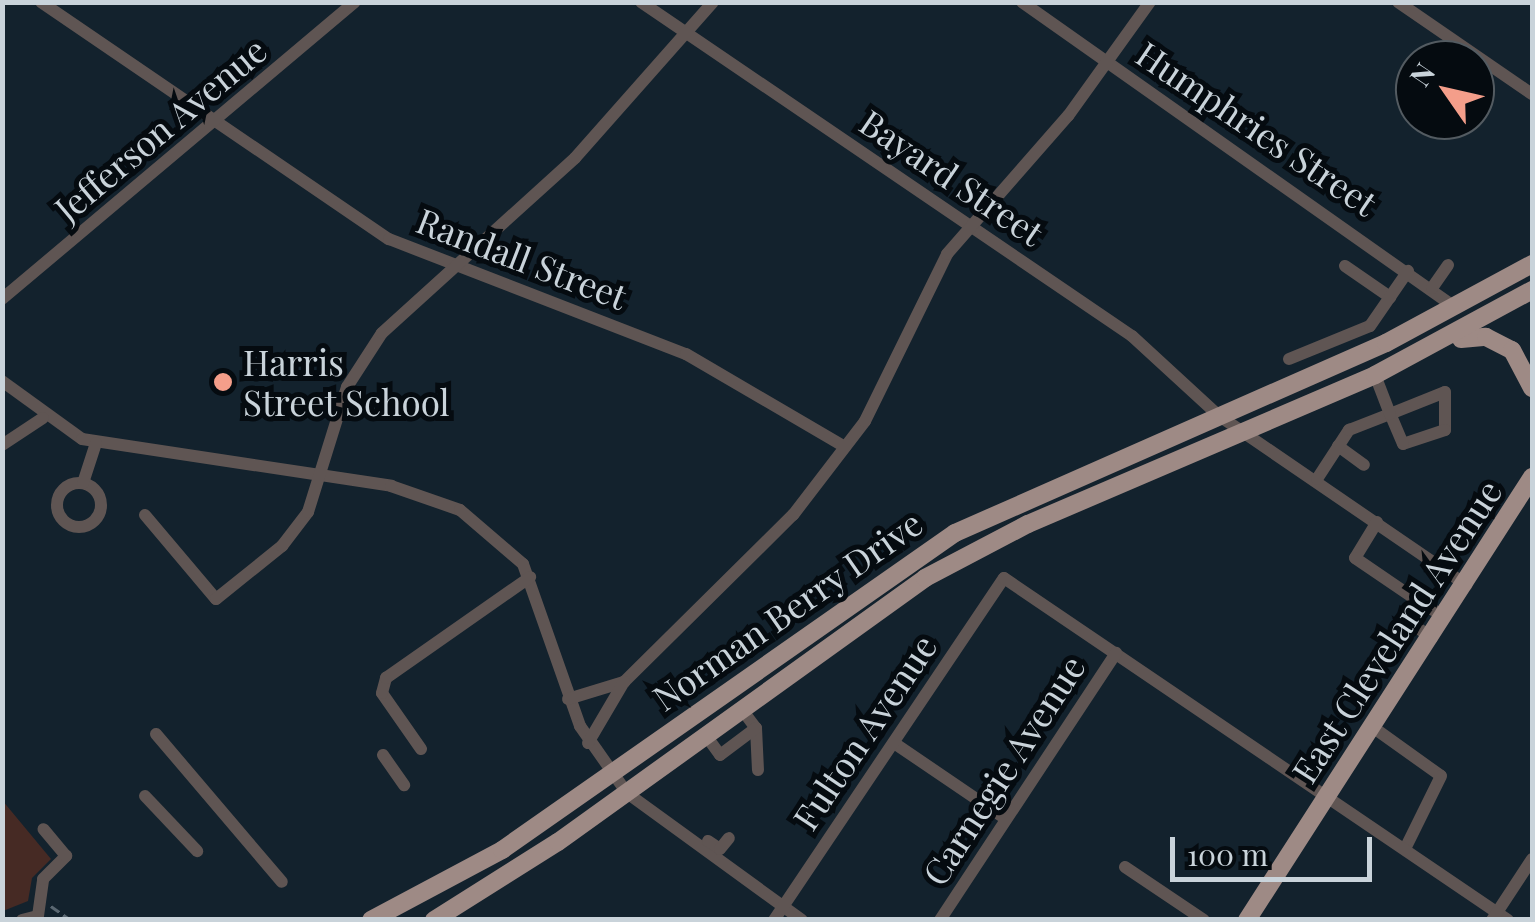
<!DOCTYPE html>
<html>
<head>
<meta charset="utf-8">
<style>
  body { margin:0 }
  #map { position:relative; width:1535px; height:922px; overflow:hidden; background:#13222d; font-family:"Playfair Display",serif }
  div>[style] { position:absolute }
  .green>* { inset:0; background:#462a24 }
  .path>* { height:2.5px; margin-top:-1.25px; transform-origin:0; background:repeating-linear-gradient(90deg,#5a6771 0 10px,transparent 0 15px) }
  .minor>* { height:12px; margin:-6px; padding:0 6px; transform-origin:6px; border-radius:6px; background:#5f5553 }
  .minor>.ring { margin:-6px; padding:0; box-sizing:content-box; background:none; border:12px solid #5f5553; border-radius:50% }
  .major>* { height:18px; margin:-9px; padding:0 9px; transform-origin:9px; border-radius:9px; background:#9e8a85 }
  .dots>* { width:28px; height:28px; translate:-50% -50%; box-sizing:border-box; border:5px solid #050b10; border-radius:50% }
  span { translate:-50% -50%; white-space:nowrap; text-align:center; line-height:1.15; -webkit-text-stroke:10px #050b10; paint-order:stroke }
  .street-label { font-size:35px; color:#c9d3da }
  .poi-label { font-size:35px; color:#c9d3da }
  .left { translate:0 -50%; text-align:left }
  .frame { position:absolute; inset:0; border:5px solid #c9d3da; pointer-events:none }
  .north { position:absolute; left:1395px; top:40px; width:100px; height:100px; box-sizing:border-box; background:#050b10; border:2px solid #535b61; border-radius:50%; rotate:304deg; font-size:28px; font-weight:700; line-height:40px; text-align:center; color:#c9d3da }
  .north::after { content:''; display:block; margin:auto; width:35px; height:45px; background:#f49e8a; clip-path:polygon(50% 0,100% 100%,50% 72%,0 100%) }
  .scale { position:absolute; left:1170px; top:837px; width:202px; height:45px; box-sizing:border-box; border:5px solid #c9d3da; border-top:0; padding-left:12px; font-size:30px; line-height:35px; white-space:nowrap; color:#c9d3da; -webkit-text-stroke:8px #050b10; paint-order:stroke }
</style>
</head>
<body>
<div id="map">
  <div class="green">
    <div style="clip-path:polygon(2px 800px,51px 859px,32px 878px,28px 901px,3px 911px)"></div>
  </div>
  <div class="path">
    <div style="left:51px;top:906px;width:24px;rotate:35deg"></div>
  </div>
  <div class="minor">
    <div style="left:41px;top:2px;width:421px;rotate:34.3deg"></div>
    <div style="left:389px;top:239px;width:318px;rotate:21.2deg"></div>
    <div style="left:686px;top:354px;width:184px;rotate:30.3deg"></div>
    <div style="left:641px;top:2px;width:594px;rotate:34.23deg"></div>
    <div style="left:1132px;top:336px;width:117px;rotate:42.6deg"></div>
    <div style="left:1218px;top:415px;width:301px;rotate:34.4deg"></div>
    <div style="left:1022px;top:2px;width:531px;rotate:35.19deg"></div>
    <div style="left:1398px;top:2px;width:163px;rotate:34.5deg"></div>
    <div style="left:1345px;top:266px;width:55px;rotate:34.6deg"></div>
    <div style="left:1432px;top:288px;width:28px;rotate:-55deg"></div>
    <div style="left:2px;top:299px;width:461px;rotate:-40.1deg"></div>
    <div style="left:1289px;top:359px;width:87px;rotate:-22.2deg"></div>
    <div style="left:1370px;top:326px;width:67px;rotate:-55.4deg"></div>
    <div style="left:2px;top:381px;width:99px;rotate:35.9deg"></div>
    <div style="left:82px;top:439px;width:313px;rotate:8.6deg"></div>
    <div style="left:391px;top:486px;width:73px;rotate:19.2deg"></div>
    <div style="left:460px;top:510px;width:83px;rotate:40.6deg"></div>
    <div style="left:523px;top:564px;width:172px;rotate:70.6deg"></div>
    <div style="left:580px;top:726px;width:82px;rotate:55deg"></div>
    <div style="left:627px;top:793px;width:216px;rotate:36deg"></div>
    <div style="left:2px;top:445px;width:49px;rotate:-33.4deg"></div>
    <div style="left:1338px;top:446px;width:32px;rotate:36deg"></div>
    <div style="left:1317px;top:479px;width:59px;rotate:-56.9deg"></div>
    <div style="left:1349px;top:430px;width:44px;rotate:-21.3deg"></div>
    <div style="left:1390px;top:414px;width:59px;rotate:-21.8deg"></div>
    <div style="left:1445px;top:392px;width:38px;rotate:90deg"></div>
    <div style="left:1445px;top:430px;width:44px;rotate:161.6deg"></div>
    <div style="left:1403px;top:444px;width:33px;rotate:-113deg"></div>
    <div style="left:1390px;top:414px;width:42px;rotate:-111deg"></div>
    <div class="ring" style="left:57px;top:483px;width:32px;height:32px"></div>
    <div style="left:83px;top:483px;width:42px;rotate:-72deg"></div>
    <div style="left:145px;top:515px;width:110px;rotate:49.8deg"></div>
    <div style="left:216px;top:599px;width:85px;rotate:-38.8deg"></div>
    <div style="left:282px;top:546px;width:43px;rotate:-52.6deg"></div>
    <div style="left:308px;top:512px;width:131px;rotate:-72.7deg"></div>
    <div style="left:347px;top:387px;width:64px;rotate:-57.1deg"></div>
    <div style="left:382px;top:333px;width:261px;rotate:-42.2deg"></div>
    <div style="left:575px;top:158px;width:208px;rotate:-48.5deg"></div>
    <div style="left:1377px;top:522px;width:42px;rotate:121.4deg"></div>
    <div style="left:1355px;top:558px;width:73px;rotate:34.3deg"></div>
    <div style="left:1432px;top:638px;width:35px;rotate:-145deg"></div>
    <div style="left:1403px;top:618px;width:22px;rotate:-58deg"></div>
    <div style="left:1415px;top:599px;width:35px;rotate:31deg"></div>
    <div style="left:568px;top:699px;width:59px;rotate:-16.9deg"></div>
    <div style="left:624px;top:682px;width:238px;rotate:-44.7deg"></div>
    <div style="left:793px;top:515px;width:118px;rotate:-52.5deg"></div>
    <div style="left:865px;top:421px;width:186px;rotate:-63.8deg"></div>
    <div style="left:947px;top:254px;width:184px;rotate:-48.8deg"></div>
    <div style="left:1068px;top:116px;width:140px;rotate:-54.3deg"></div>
    <div style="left:743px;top:711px;width:21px;rotate:53deg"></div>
    <div style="left:756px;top:728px;width:42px;rotate:87.3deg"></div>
    <div style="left:1374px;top:728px;width:82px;rotate:35.6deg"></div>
    <div style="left:1441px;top:776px;width:81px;rotate:116.3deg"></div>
    <div style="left:156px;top:734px;width:194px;rotate:49.6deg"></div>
    <div style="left:707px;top:737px;width:22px;rotate:54deg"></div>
    <div style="left:720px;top:755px;width:45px;rotate:-36.9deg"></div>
    <div style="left:588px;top:743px;width:71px;rotate:-59.5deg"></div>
    <div style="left:894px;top:743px;width:135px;rotate:34.2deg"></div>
    <div style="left:421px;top:749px;width:68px;rotate:-124.9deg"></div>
    <div style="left:382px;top:693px;width:16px;rotate:-75deg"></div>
    <div style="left:386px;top:678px;width:176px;rotate:-35deg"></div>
    <div style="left:383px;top:755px;width:37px;rotate:55deg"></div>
    <div style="left:145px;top:796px;width:76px;rotate:46.6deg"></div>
    <div style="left:708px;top:841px;width:14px;rotate:34deg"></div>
    <div style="left:720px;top:849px;width:14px;rotate:-51deg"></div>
    <div style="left:1125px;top:867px;width:95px;rotate:33.9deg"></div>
    <div style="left:38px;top:916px;width:37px;rotate:-82deg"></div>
    <div style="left:43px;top:879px;width:33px;rotate:-45deg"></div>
    <div style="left:66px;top:856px;width:35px;rotate:-130deg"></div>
    <div style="left:22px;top:920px;width:16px;rotate:-14deg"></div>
    <div style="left:774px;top:920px;width:412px;rotate:-56.1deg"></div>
    <div style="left:1004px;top:578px;width:609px;rotate:34.16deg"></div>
    <div style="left:940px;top:920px;width:320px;rotate:-56.6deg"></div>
    <div style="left:1492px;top:920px;width:73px;rotate:-56.7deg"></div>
  </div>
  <div class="major">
    <div style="left:1461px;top:339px;width:25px;rotate:-5deg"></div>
    <div style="left:1486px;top:337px;width:29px;rotate:27deg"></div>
    <div style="left:1512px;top:350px;width:43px;rotate:62.2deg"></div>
    <div style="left:371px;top:920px;width:149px;rotate:-28.1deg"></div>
    <div style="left:502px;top:850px;width:553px;rotate:-34.98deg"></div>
    <div style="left:955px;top:533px;width:471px;rotate:-23.8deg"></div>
    <div style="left:1386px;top:343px;width:166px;rotate:-28.4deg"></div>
    <div style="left:434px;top:920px;width:146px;rotate:-32.2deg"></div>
    <div style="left:558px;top:842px;width:452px;rotate:-35.7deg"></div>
    <div style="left:925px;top:578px;width:116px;rotate:-27.7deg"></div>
    <div style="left:1028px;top:524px;width:378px;rotate:-23.2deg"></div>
    <div style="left:1375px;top:375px;width:179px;rotate:-28.4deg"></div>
    <div style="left:1247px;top:920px;width:527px;rotate:-57.25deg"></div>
  </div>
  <div class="dots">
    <div style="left:223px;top:382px;background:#f49e8a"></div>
  </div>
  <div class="street-label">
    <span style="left:1257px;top:128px;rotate:34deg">Humphries Street</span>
    <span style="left:160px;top:129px;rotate:-40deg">Jefferson Avenue</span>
    <span style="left:952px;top:177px;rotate:34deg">Bayard Street</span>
    <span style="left:522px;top:258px;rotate:21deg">Randall Street</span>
    <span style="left:787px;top:610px;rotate:-35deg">Norman Berry Drive</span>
    <span style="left:1396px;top:631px;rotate:-57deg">East Cleveland Avenue</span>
    <span style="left:864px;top:732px;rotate:-56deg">Fulton Avenue</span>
    <span style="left:1003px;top:770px;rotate:-57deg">Carnegie Avenue</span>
  </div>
  <div class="poi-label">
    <span class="left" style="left:243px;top:382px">Harris<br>Street School</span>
  </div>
  <div class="frame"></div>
  <div class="north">N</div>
  <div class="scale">100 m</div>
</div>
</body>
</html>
